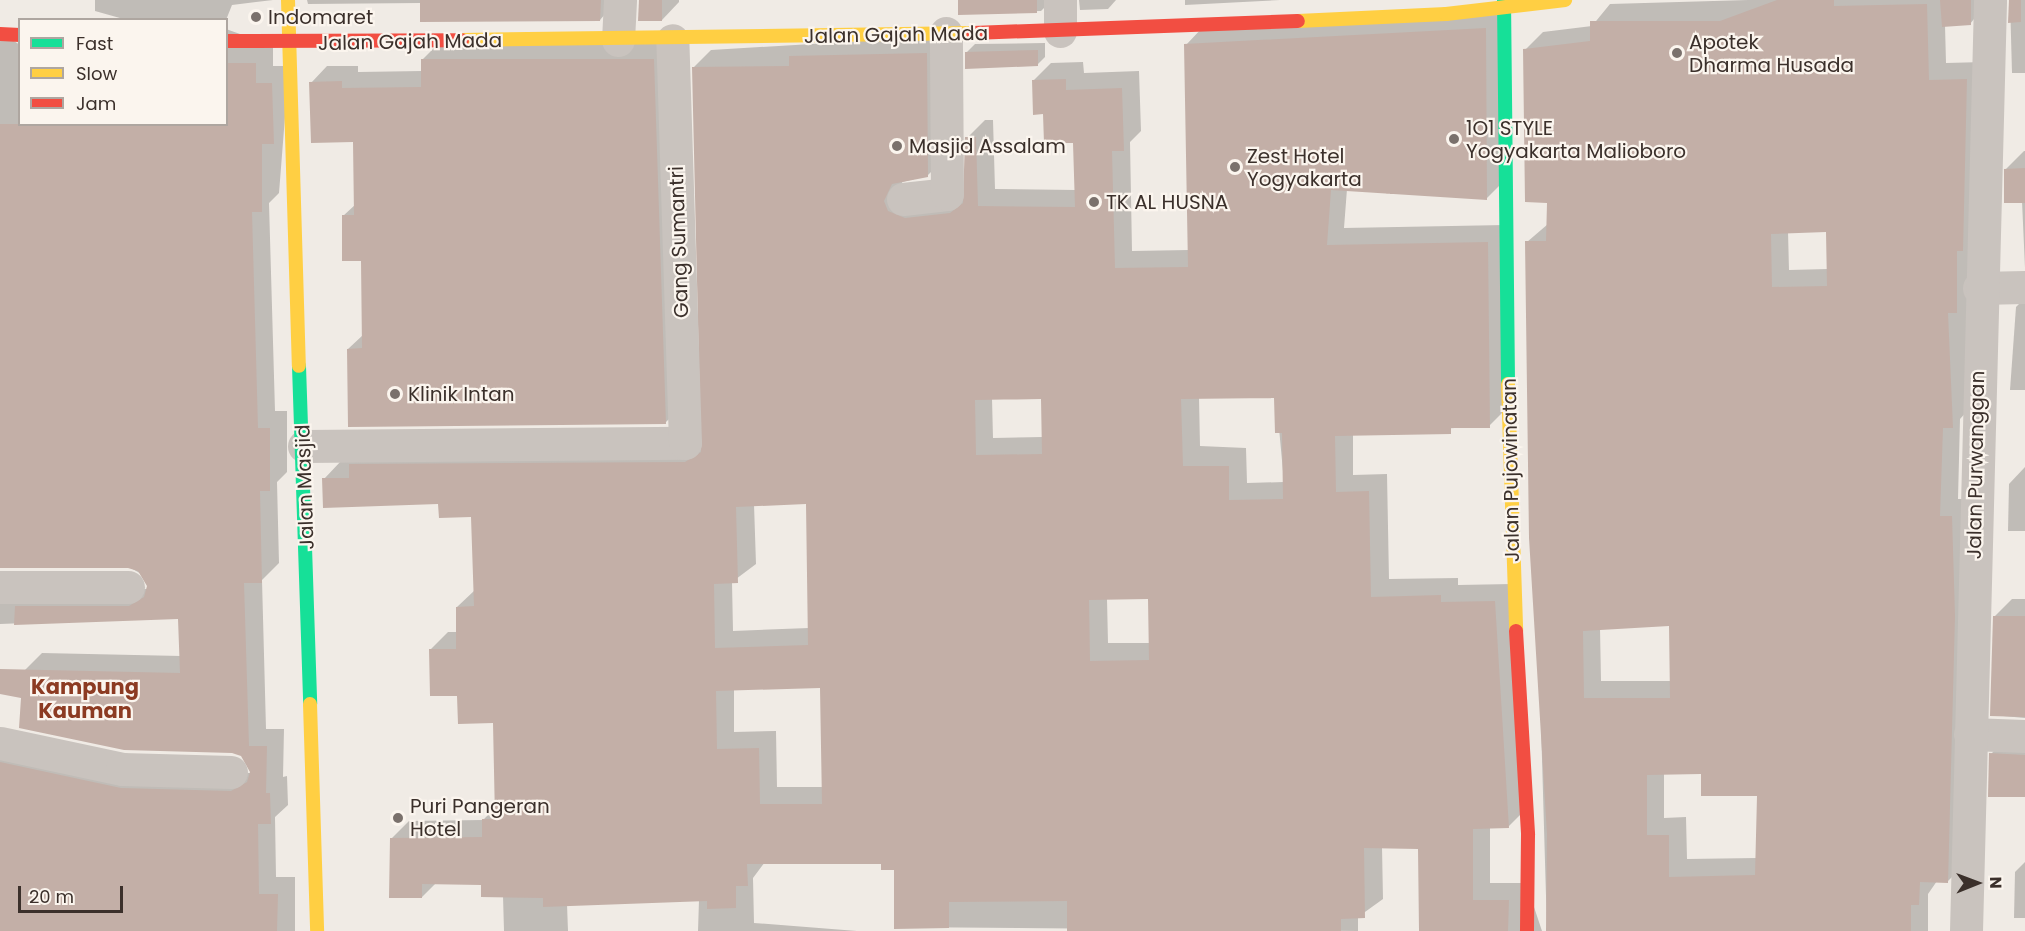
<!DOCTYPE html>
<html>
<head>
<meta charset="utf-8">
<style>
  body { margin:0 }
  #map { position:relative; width:2025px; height:931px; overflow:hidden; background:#f0ebe5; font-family:Poppins,sans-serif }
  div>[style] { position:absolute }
  .shadow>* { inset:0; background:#0003 }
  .building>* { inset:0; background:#c3afa7 }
  .street>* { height:33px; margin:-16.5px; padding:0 16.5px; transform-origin:16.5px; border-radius:16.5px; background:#c9c3be }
  .fast>* { height:14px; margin:-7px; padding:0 7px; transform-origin:7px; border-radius:7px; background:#16e098 }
  .slow>* { height:14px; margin:-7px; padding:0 7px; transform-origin:7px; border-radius:7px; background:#ffcf43 }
  .jam>* { height:14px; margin:-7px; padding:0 7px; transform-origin:7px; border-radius:7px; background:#f24e42 }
  .dots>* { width:16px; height:16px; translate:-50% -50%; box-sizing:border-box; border:3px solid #fbf5ee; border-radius:50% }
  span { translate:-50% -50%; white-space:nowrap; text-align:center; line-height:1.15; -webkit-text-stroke:4.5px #fbf5ee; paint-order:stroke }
  .poi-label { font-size:20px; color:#3b302b }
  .left { translate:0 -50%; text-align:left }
  .street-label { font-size:20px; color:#3b302b }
  .neighbourhood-label { font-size:21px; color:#8c3b22; font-weight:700 }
  .legend { position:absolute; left:18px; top:18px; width:210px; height:108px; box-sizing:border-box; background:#fbf5ee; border:2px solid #aea6a0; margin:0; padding:8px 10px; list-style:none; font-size:18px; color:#3b302b }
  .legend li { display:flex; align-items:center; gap:12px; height:30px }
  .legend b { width:30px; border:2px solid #aea6a0 }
  .north { position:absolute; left:1947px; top:853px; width:60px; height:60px; -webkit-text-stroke:4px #fbf5ee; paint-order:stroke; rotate:89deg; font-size:16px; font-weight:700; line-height:24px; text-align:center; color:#3b302b }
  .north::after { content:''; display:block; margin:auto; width:21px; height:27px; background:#3b302b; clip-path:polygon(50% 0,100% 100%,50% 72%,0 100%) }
  .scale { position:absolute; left:18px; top:886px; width:105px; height:27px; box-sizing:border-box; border:3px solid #3b302b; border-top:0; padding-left:8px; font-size:18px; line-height:21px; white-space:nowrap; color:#3b302b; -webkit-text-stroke:4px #fbf5ee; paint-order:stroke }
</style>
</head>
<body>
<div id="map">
  <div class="shadow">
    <div style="clip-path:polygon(95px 0,273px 0,232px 5px,226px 20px,127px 20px,95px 11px)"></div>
    <div style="clip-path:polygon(307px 0,617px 0,600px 20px,421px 3px,308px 4px)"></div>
    <div style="clip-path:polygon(639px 0,679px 0,679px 2px,662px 20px,639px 20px)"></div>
    <div style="clip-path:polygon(959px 0,1052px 0,1041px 11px,960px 13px)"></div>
    <div style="clip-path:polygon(1079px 0,1116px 0,1108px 9px,1080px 10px)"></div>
    <div style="clip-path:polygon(1185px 0,1280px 0,1185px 5px)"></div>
    <div style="clip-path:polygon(evenodd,1748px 0,1989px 0,1970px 24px,1945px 25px,1946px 63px,1984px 62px,1970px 408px,1960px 419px,1958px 499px,1969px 499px,1966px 863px,1948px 881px,1937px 881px,1928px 894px,1928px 931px,1547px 931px,1527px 242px,1548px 224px,1548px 202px,1525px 50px,1543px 32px,1592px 26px,1610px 4px,1748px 0,1828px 230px,1828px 269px,1789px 270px,1788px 231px,1828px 230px,1748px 0,1670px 624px,1671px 681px,1601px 681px,1600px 628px,1670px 624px,1748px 0,1703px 772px,1758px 795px,1757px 858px,1687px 859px,1686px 817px,1664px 818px,1664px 773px,1703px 772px)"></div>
    <div style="clip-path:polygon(2010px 0,2025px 0,2025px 73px,2012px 73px)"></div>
    <div style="clip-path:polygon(evenodd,1503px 11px,1505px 180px,1487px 198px,1347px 189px,1344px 228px,1505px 225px,1507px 408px,1489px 426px,1353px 434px,1353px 475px,1387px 474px,1389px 579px,1458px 578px,1458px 585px,1512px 584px,1526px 809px,1508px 827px,1490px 827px,1490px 883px,1526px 883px,1542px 931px,1420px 931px,1420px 847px,1382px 847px,1383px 899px,1358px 917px,1358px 931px,896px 927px,895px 869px,883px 863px,765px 862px,753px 878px,754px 923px,857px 931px,698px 931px,699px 900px,567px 904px,568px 931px,504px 931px,503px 896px,483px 883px,436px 883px,422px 897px,391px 839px,409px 821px,483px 820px,496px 807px,494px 722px,459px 694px,430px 650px,448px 632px,458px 632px,457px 607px,475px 590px,473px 516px,440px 502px,324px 479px,341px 461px,702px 444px,693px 68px,711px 50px,945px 36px,945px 158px,927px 176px,902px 182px,906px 193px,923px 200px,965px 196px,967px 138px,985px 120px,993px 120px,995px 189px,1076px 190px,1075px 141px,1044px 113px,1033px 81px,1051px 63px,1083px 62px,1084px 73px,1139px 71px,1141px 131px,1130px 142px,1132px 251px,1189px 250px,1186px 45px,1203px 27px,1503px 11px,1276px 396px,1284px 482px,1247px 483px,1246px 448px,1200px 446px,1199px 397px,1276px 396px,1503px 11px,1042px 397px,1043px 437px,993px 438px,992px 398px,1042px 397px,1503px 11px,807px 503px,809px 628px,733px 631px,732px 582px,756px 564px,754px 504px,807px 503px,1503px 11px,1150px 598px,1150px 643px,1108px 643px,1107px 599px,1150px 598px,1503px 11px,822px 686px,823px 787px,777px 787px,776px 731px,734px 732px,734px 689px,822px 686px)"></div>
    <div style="clip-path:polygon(226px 29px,273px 46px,273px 66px,289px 66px,279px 193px,269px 203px,275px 411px,287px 411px,287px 472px,277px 482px,279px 563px,262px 580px,266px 729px,284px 729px,283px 777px,287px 776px,288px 805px,275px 817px,276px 877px,295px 877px,295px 931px,0 931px,0 739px,140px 771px,251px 773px,242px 755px,25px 670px,42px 653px,181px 656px,180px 617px,0 624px,0 572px,18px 589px,148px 589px,145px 576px,129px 567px,0 567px,0 32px,20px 45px,20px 124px,226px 124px)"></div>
    <div style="clip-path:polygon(439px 43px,670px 43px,682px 406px,665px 423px,348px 349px,363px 335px,363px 259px,343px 216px,356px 204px,355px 141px,311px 83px,327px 66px,358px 66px,358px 72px,422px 71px,422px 60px)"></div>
    <div style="clip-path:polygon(1045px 43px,1045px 57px,1037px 65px,966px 53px,975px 44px)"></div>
    <div style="clip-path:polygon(2024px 151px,2025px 151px,2025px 268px,2022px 201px,2006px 169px)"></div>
    <div style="clip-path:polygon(2025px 298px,2025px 390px,2010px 390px,2016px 307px)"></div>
    <div style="clip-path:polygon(2025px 467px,2025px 531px,2008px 531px,2009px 484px)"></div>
    <div style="clip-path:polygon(2012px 599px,2025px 599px,2025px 718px,1992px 715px,1994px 617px)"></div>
    <div style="clip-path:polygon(2009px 736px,2025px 736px,2025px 796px,1991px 754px)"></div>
    <div style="clip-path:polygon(2025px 862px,2025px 918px,2014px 918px,2015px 872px)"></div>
  </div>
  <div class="building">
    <div style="clip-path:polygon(420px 0,601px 0,600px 21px,420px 22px)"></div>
    <div style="clip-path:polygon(639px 0,662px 0,662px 21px,638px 21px)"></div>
    <div style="clip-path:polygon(958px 0,1037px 0,1037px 13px,958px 15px)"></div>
    <div style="clip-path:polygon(evenodd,1777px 0,1834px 0,1834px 6px,1927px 4px,1929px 80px,1967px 79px,1963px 251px,1957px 251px,1957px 313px,1948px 313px,1953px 428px,1943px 428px,1940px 516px,1952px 516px,1955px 616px,1948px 883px,1920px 882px,1919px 905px,1911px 905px,1911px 931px,1546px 931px,1547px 834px,1529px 538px,1525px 241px,1546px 241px,1547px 203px,1525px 202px,1523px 49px,1590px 41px,1590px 21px,1720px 21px,1777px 0,1826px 232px,1827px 286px,1772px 287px,1771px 234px,1826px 232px,1777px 0,1669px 626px,1670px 698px,1584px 698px,1583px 631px,1669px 626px,1777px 0,1701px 774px,1701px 796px,1757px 796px,1755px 875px,1669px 877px,1669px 835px,1647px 835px,1647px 775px,1701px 774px)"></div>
    <div style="clip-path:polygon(1940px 0,1971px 0,1971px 25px,1942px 27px)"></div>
    <div style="clip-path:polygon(2009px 0,2021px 0,2021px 22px,2008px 23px)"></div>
    <div style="clip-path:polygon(evenodd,1486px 28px,1487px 200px,1331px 190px,1327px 245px,1488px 242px,1490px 428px,1451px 428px,1451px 434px,1335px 436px,1336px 492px,1369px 491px,1371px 597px,1441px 595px,1441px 602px,1495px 601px,1509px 828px,1473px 829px,1473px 900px,1509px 900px,1508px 931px,1419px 931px,1418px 849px,1364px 848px,1365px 918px,1341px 919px,1341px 931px,1067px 931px,1067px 901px,949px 902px,949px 928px,894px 929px,894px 870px,881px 870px,881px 864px,747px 864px,748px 886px,736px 886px,736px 908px,707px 909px,707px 901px,543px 907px,543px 898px,481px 897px,481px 885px,422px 884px,422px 898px,389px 898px,390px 838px,482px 837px,482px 819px,495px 819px,493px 723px,458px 724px,457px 696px,430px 696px,429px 649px,456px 649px,456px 607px,474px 606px,471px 517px,439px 518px,438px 504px,323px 508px,322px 478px,349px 478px,349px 464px,685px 462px,701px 452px,692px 67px,789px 66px,789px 56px,927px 53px,928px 177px,892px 184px,884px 201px,888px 211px,905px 218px,950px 213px,963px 203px,965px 137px,976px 137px,978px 206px,1075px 207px,1073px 143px,1044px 143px,1043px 114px,1033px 115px,1032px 80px,1066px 79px,1066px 90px,1122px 88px,1124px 151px,1112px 151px,1115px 268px,1188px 267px,1184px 44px,1486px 28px,1274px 398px,1275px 433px,1282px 433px,1283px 499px,1229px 500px,1229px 466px,1183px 466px,1181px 399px,1274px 398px,1486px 28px,1041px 399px,1042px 454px,976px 455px,975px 400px,1041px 399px,1486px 28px,806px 504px,808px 645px,715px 648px,714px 584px,738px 583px,736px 507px,806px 504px,1486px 28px,1148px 599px,1149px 660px,1090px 661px,1089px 600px,1148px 599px,1486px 28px,820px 688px,822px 804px,760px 804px,759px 748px,717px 749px,716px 691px,820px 688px)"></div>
    <div style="clip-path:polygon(1038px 50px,1038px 66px,965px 69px,965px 52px)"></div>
    <div style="clip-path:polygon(421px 59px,654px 59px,666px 424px,348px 427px,347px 349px,362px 348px,361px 261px,342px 261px,342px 215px,354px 215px,353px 142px,311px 143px,309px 82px,342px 81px,342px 88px,421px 87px)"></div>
    <div style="clip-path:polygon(226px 63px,256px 63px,256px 83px,272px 83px,274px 144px,262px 144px,262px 212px,252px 212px,258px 428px,270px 428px,270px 491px,260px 491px,262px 583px,244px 583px,249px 746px,267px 746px,266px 793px,270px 793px,271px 824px,258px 824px,259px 894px,278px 894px,277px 931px,0 931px,0 762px,121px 788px,231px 791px,247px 782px,250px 772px,241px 756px,232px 753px,124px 750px,19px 728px,21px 698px,0 694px,0 669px,180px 673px,178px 619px,14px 625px,15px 606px,129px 606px,144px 597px,147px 586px,138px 571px,128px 568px,0 568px,0 124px,226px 124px)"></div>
    <div style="clip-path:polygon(2025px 168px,2025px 203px,2004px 203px,2004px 169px)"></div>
    <div style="clip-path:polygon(1993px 616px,2025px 616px,2025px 717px,1990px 716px)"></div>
    <div style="clip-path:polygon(1989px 753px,2025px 755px,2025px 797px,1988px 797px)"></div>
  </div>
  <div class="street">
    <div style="left:1060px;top:0;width:31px;rotate:90deg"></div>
    <div style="left:618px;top:40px;width:40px;rotate:-87.1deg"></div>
    <div style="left:903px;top:199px;width:44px;rotate:-6.5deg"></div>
    <div style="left:947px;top:194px;width:161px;rotate:-90.4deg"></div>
    <div style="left:1979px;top:288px;width:46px;rotate:-1.2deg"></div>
    <div style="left:304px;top:446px;width:381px;rotate:-0.5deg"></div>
    <div style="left:685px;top:443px;width:403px;rotate:-91.8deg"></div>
    <div style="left:0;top:587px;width:128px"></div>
    <div style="left:1970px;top:734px;width:55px;rotate:2.1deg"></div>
    <div style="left:0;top:743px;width:125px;rotate:12deg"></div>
    <div style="left:122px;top:769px;width:109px;rotate:1.6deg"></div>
    <div style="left:1966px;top:931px;width:931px;rotate:-88.52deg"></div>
  </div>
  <div class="fast">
    <div style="left:1504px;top:0;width:384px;rotate:89.4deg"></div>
    <div style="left:299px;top:366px;width:338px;rotate:88.1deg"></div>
  </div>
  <div class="slow">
    <div style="left:288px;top:0;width:366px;rotate:88.3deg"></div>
    <div style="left:1298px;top:21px;width:148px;rotate:-2.7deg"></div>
    <div style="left:1446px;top:14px;width:120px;rotate:-6.7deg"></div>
    <div style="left:462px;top:40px;width:511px;rotate:-0.78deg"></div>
    <div style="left:1508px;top:384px;width:247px;rotate:88.1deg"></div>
    <div style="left:310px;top:704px;width:227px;rotate:88.2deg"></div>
  </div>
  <div class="jam">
    <div style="left:973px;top:33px;width:325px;rotate:-2.1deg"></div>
    <div style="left:0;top:34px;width:20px;rotate:3deg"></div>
    <div style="left:226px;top:41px;width:236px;rotate:-0.2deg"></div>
    <div style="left:1516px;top:631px;width:204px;rotate:86.6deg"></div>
    <div style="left:1528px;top:835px;width:96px;rotate:90.6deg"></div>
  </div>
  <div class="dots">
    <div style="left:256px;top:17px;background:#7a716c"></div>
    <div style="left:1677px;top:53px;background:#7a716c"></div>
    <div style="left:1454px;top:139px;background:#7a716c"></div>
    <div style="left:897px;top:146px;background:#7a716c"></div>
    <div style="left:1235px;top:167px;background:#7a716c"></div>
    <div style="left:1094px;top:202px;background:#7a716c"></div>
    <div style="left:395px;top:394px;background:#7a716c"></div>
    <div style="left:398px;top:818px;background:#7a716c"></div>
  </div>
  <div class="poi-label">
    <span class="left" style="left:268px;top:17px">Indomaret</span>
    <span class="left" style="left:1689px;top:54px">Apotek<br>Dharma Husada</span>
    <span class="left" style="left:1466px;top:140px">1O1 STYLE<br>Yogyakarta Malioboro</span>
    <span class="left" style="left:909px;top:146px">Masjid Assalam</span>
    <span class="left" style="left:1247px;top:168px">Zest Hotel<br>Yogyakarta</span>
    <span class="left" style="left:1106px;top:202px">TK AL HUSNA</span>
    <span class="left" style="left:408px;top:394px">Klinik Intan</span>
    <span class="left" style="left:410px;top:818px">Puri Pangeran<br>Hotel</span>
  </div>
  <div class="street-label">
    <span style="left:896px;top:35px;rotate:-1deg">Jalan Gajah Mada</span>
    <span style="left:410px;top:42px;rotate:-1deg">Jalan Gajah Mada</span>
    <span style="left:679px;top:242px;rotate:-92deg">Gang Sumantri</span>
    <span style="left:1976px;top:465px;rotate:-89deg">Jalan Purwanggan</span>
    <span style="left:1511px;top:470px;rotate:-91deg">Jalan Pujowinatan</span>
    <span style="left:305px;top:487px;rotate:-92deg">Jalan Masjid</span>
  </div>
  <div class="neighbourhood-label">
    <span style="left:85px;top:699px">Kampung<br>Kauman</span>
  </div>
  <ul class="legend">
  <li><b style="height:8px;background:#16e098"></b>Fast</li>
  <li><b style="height:8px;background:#ffcf43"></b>Slow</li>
  <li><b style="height:8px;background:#f24e42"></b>Jam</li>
  </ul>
  <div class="north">N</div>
  <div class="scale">20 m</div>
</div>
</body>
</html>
